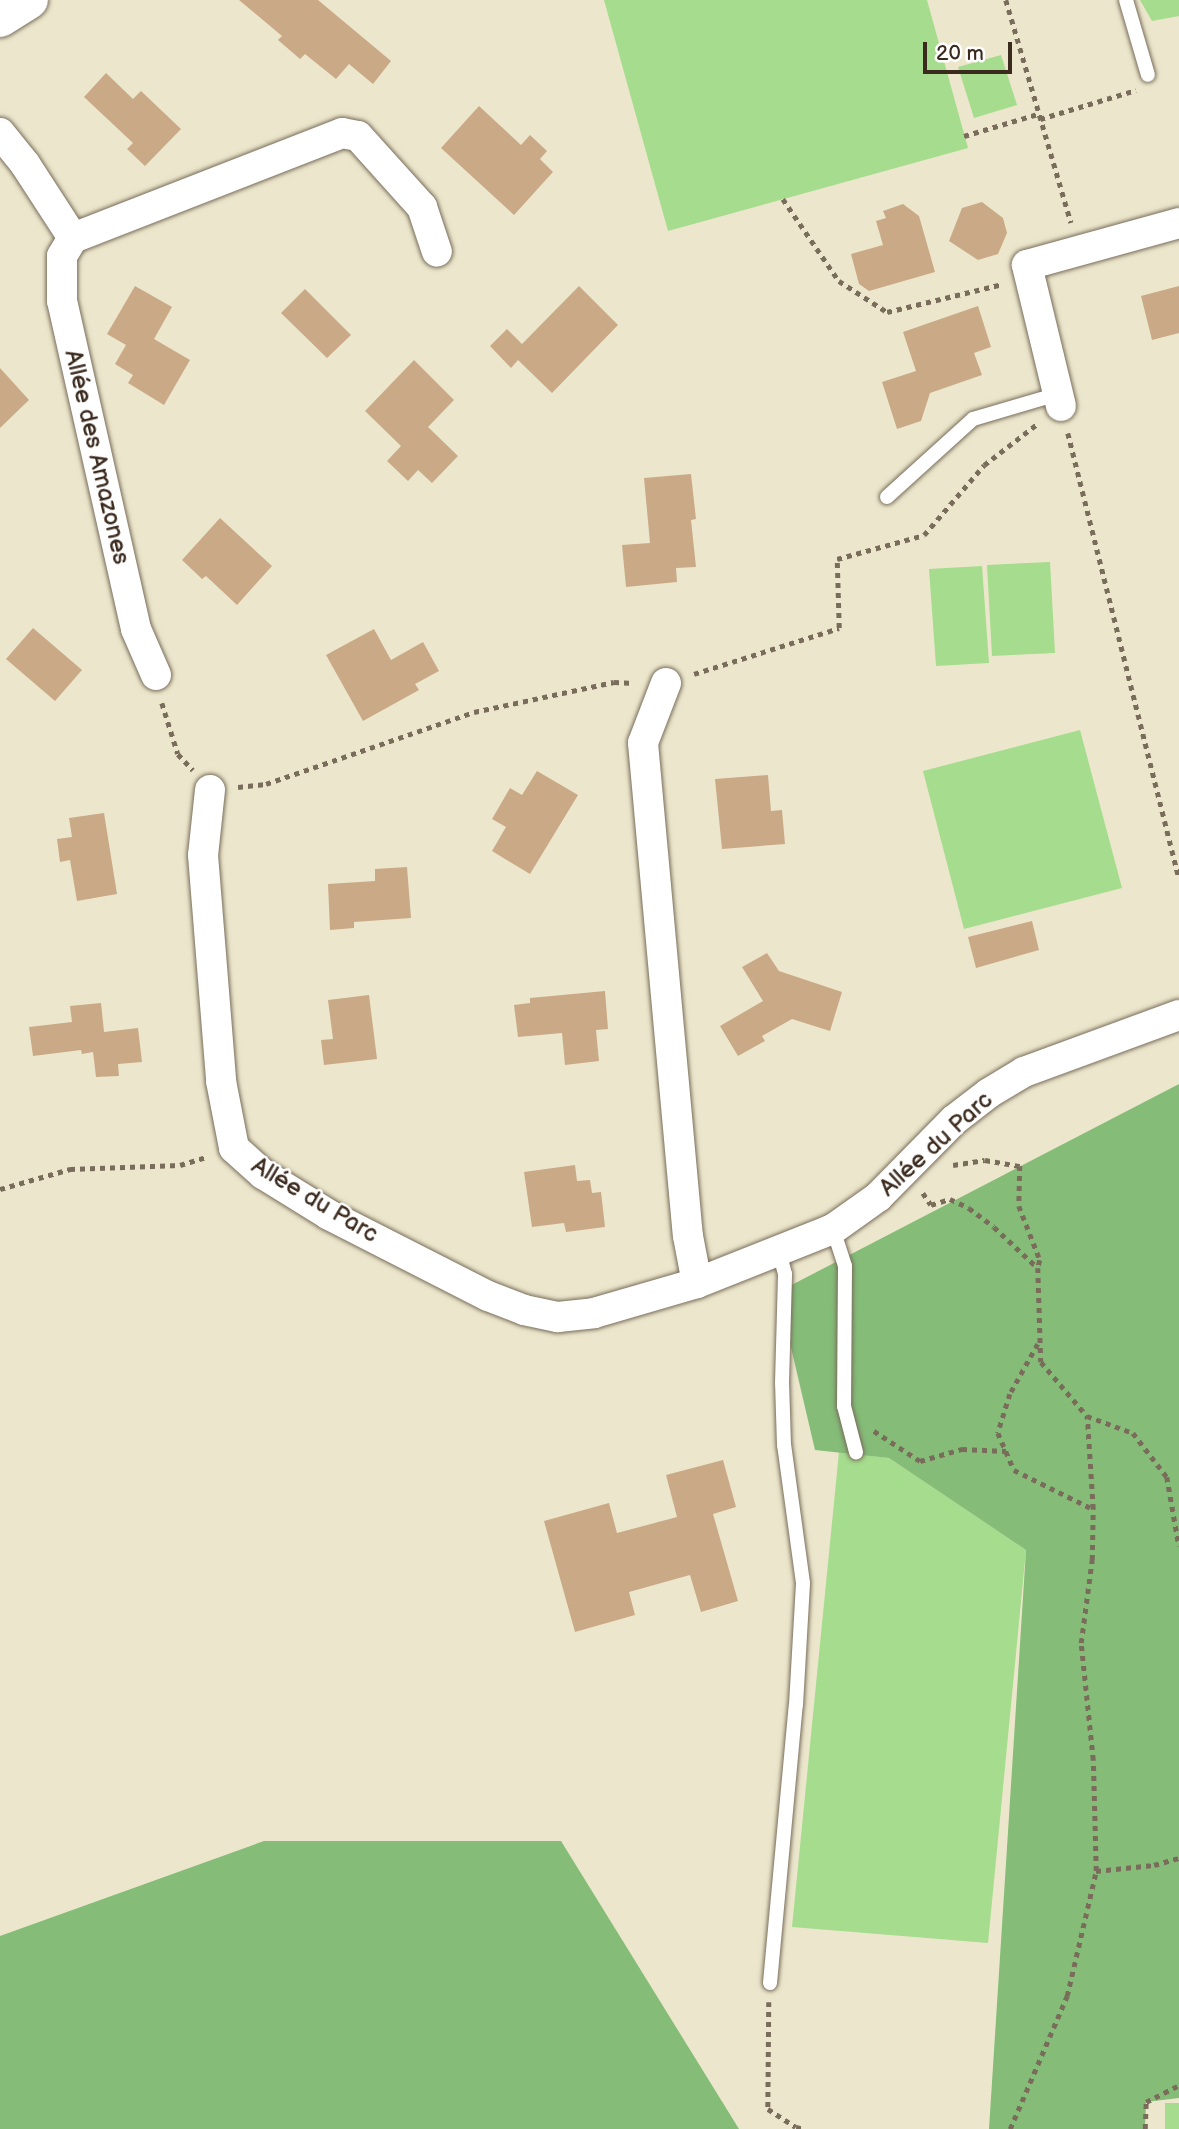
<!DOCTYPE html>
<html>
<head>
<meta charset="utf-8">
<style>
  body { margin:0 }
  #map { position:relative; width:1179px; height:2129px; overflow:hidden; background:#ece7cc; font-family:"Balsamiq Sans",sans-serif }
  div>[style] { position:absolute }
  .green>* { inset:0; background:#a5dc8d }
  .forest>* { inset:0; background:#84bc78 }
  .building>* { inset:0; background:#caa987 }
  .path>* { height:4.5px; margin-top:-2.25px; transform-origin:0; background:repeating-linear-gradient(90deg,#796c5b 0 5px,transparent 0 10px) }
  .roads { filter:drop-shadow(0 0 2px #796c5b) drop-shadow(0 0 2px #796c5b) }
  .lane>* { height:14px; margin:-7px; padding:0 7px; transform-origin:7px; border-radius:7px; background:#fff }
  .street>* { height:30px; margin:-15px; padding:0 15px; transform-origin:15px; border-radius:15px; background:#fff }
  .secondary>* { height:38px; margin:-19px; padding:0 19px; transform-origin:19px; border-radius:19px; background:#fff }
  span { translate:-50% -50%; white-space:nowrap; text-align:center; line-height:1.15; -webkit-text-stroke:5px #fff; paint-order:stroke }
  .street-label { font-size:24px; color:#3b2a1e }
  .scale { position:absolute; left:923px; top:42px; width:89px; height:32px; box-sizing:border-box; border:4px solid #3b2a1e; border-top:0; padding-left:9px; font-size:21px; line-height:24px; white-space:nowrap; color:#3b2a1e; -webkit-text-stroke:5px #fff; paint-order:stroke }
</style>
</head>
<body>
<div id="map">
  <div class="green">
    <div style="clip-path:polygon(604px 0,927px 0,968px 148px,668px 231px)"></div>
    <div style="clip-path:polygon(1140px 0,1179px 0,1179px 16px,1152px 21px)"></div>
    <div style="clip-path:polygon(1001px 55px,1017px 105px,974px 118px,958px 67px)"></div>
    <div style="clip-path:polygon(1050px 562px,1055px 653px,992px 656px,987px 565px)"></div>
    <div style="clip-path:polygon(982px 566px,989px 663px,936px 666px,929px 569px)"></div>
    <div style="clip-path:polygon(1080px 730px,1122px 888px,964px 929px,923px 771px)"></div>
    <div style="clip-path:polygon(839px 1452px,889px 1458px,1026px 1550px,988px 1943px,792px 1927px)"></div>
    <div style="clip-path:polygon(1165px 2103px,1179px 2103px,1179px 2129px,1165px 2129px)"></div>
  </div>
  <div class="forest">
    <div style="clip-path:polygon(1179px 1084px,1179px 2098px,1146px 2102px,1145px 2129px,989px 2129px,1026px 1550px,889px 1458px,815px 1450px,778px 1292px)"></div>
    <div style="clip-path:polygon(264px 1841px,561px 1841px,739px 2129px,0 2129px,0 1936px)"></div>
  </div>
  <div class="building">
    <div style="clip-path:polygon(239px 0,318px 0,391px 61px,373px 84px,349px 64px,336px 79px,305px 54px,300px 59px,278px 40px,282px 36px)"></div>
    <div style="clip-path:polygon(106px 73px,133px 99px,141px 91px,181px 129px,145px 166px,127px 149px,133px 143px,84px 97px)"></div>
    <div style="clip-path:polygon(479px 106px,521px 145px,530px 135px,547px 151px,540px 159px,553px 172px,514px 215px,441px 148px)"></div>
    <div style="clip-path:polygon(982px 202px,1003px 218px,1007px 233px,998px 254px,978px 260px,949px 241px,962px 208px)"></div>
    <div style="clip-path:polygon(903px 204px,919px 216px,935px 272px,869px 291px,859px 284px,851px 254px,883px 245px,876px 221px,886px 218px,883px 211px)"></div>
    <div style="clip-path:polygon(135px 286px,172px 307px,154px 339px,190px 360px,164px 405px,128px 383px,133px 375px,115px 364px,126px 345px,107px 334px)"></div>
    <div style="clip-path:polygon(579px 286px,618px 325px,552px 393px,518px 360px,511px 368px,490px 346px,507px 329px,522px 344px)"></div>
    <div style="clip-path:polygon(1179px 286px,1179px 333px,1152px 340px,1141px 296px)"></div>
    <div style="clip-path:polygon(305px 289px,351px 335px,327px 358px,281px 313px)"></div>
    <div style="clip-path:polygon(978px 306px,991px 347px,974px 353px,982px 375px,930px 393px,921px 421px,897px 429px,882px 382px,916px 371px,903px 332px)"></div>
    <div style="clip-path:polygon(414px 360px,454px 400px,428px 427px,458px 456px,432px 483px,418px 470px,408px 481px,387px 461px,401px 446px,365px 411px)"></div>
    <div style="clip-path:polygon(0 368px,29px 400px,0 428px)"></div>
    <div style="clip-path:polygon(691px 474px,696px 519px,691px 520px,696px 567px,676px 568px,677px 582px,626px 587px,622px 545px,650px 543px,644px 478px)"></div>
    <div style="clip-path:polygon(220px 518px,272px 566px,237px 605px,206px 576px,202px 579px,182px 560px)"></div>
    <div style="clip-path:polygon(33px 628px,82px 670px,55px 701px,6px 659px)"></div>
    <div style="clip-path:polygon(374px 629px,391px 660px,423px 642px,439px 671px,415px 684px,419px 690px,363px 721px,326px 655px)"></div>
    <div style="clip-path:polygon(537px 771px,578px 795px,530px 874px,492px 851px,506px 827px,492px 819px,510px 788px,522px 795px)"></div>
    <div style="clip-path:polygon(768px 775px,771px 811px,782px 810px,785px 844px,722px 849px,715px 779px)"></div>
    <div style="clip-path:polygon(104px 813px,117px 894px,77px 901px,70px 860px,60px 862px,57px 839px,72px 837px,69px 818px)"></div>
    <div style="clip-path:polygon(407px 867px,411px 918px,354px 922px,354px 928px,330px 930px,328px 884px,375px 881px,375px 869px)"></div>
    <div style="clip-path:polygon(1032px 921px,1039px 950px,976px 968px,968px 937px)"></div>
    <div style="clip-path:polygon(767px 953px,779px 971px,842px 992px,830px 1031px,792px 1019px,762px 1036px,765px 1041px,738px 1056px,720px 1026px,763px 1001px,742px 967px)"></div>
    <div style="clip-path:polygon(605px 991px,608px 1029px,596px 1030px,599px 1061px,565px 1065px,562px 1033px,518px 1037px,514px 1005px,530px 1003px,530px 998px)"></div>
    <div style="clip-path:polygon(369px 995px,377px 1059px,324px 1065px,321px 1040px,333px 1039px,328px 1000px)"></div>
    <div style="clip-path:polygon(101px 1003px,104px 1032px,138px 1028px,142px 1062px,118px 1064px,119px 1076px,96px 1077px,93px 1052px,82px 1054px,81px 1050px,33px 1056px,29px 1027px,72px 1022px,70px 1006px)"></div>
    <div style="clip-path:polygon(575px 1165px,577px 1181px,590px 1180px,592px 1193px,601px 1192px,605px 1227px,566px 1232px,564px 1223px,532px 1227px,524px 1172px)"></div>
    <div style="clip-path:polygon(723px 1460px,736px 1507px,713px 1514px,738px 1601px,701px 1612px,690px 1575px,629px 1592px,635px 1615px,575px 1632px,544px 1521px,609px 1503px,617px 1533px,677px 1517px,666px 1475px)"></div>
  </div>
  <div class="path">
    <div style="left:1006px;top:0;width:232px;rotate:73.7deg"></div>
    <div style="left:1040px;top:119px;width:100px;rotate:-16.8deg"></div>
    <div style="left:964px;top:136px;width:77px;rotate:-16.6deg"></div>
    <div style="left:783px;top:199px;width:99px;rotate:55.7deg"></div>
    <div style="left:839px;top:281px;width:57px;rotate:32.9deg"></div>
    <div style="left:887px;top:312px;width:119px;rotate:-13.6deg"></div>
    <div style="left:1068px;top:433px;width:458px;rotate:76deg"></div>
    <div style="left:694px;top:674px;width:152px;rotate:-17.6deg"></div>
    <div style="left:839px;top:628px;width:69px;rotate:-91.7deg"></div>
    <div style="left:837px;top:559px;width:90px;rotate:-15.4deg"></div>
    <div style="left:924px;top:535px;width:92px;rotate:-49.4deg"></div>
    <div style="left:984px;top:465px;width:67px;rotate:-37.7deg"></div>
    <div style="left:162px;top:703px;width:53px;rotate:72.6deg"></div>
    <div style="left:178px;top:754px;width:22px;rotate:47deg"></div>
    <div style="left:238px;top:787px;width:28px;rotate:-6deg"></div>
    <div style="left:266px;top:784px;width:220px;rotate:-19.1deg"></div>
    <div style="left:474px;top:712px;width:143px;rotate:-12.1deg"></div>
    <div style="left:614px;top:682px;width:20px;rotate:3deg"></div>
    <div style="left:953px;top:1165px;width:32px;rotate:-9deg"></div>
    <div style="left:985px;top:1160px;width:36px;rotate:10deg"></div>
    <div style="left:1020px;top:1166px;width:40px;rotate:91.4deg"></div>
    <div style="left:1019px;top:1206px;width:58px;rotate:68.7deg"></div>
    <div style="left:1040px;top:1260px;width:8px;rotate:104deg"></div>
    <div style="left:0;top:1189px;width:73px;rotate:-15.9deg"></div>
    <div style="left:70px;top:1169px;width:110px;rotate:-2.1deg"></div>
    <div style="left:180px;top:1165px;width:27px;rotate:-17deg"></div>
    <div style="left:923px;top:1193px;width:14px;rotate:56deg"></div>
    <div style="left:931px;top:1205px;width:20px;rotate:-18deg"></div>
    <div style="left:950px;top:1199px;width:21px;rotate:25deg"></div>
    <div style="left:969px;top:1208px;width:31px;rotate:37deg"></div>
    <div style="left:994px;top:1227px;width:60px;rotate:43deg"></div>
    <div style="left:1038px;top:1268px;width:94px;rotate:88.2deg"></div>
    <div style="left:1041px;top:1362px;width:71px;rotate:49.6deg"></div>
    <div style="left:1087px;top:1416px;width:49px;rotate:20.3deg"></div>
    <div style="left:1133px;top:1433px;width:56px;rotate:52.3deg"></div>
    <div style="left:1167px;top:1477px;width:70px;rotate:80.1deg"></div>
    <div style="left:1038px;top:1344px;width:57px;rotate:119.2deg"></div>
    <div style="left:1010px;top:1394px;width:41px;rotate:107.1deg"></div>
    <div style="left:998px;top:1433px;width:40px;rotate:66.6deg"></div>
    <div style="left:1014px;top:1470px;width:88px;rotate:26.3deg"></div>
    <div style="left:874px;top:1431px;width:55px;rotate:33.1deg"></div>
    <div style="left:920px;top:1461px;width:44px;rotate:-15.9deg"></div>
    <div style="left:962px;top:1449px;width:44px;rotate:2.6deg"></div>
    <div style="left:1096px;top:1871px;width:58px;rotate:-5.9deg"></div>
    <div style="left:1154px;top:1865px;width:26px;rotate:-16deg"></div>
    <div style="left:769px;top:2002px;width:107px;rotate:90.5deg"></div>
    <div style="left:768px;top:2109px;width:33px;rotate:33deg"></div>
    <div style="left:796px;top:2127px;width:8px;rotate:14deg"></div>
    <div style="left:1010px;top:2129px;width:145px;rotate:-66.8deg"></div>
    <div style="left:1067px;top:1996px;width:128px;rotate:-76.9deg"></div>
    <div style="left:1096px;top:1871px;width:111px;rotate:-91.5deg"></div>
    <div style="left:1093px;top:1760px;width:118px;rotate:-95.9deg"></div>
    <div style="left:1081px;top:1643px;width:84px;rotate:-82.5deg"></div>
    <div style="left:1092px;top:1560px;width:51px;rotate:-88.9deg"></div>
    <div style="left:1093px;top:1509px;width:93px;rotate:-93.7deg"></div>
    <div style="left:1145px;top:2129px;width:27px;rotate:-88deg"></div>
    <div style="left:1146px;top:2102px;width:37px;rotate:-27deg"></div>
  </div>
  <div class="roads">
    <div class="lane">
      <div style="left:1126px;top:0;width:78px;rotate:73.7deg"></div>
      <div style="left:887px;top:497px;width:116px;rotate:-42.2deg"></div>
      <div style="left:973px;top:419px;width:89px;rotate:-16.4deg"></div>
      <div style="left:833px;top:1229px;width:39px;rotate:72deg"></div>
      <div style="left:845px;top:1266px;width:140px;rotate:90.4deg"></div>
      <div style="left:844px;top:1406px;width:48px;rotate:75.4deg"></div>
      <div style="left:770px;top:1983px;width:279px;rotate:-84.7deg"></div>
      <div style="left:796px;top:1705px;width:122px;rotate:-86.7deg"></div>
      <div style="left:803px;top:1583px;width:139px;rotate:-97.8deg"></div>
      <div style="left:784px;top:1445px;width:62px;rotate:-91.8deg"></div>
      <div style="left:782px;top:1383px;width:109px;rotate:-88.4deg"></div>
      <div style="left:785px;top:1274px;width:23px;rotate:-105deg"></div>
    </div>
    <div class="street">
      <div style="left:0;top:133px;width:40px;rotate:51deg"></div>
      <div style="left:25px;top:164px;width:88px;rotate:57deg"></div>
      <div style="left:1061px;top:406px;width:145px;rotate:-103.6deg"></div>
      <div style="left:1027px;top:265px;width:158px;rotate:-15.4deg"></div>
      <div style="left:156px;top:675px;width:50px;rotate:-113.5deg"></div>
      <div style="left:136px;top:629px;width:336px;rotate:-102.7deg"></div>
      <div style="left:62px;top:301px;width:45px;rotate:-90deg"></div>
      <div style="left:62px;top:256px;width:21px;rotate:-59deg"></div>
      <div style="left:73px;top:238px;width:289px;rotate:-21.3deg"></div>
      <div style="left:342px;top:133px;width:16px;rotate:11deg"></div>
      <div style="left:358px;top:136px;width:96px;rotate:48deg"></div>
      <div style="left:422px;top:207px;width:47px;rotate:71.6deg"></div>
      <div style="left:666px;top:683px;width:64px;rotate:111deg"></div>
      <div style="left:643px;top:743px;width:495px;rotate:84.8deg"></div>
      <div style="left:688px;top:1236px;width:48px;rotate:79.2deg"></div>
      <div style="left:210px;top:790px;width:65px;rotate:96.1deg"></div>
      <div style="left:203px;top:855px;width:227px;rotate:85.4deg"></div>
      <div style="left:221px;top:1081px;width:68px;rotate:79deg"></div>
      <div style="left:234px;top:1148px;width:39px;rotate:42deg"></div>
      <div style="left:263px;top:1174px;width:78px;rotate:31.8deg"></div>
      <div style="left:329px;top:1215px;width:178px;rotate:27deg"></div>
      <div style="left:488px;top:1296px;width:39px;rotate:21deg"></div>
      <div style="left:524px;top:1310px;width:35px;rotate:12deg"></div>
      <div style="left:558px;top:1317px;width:36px;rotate:-6deg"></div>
      <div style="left:594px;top:1313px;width:107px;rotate:-16.2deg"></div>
      <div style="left:697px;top:1283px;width:146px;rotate:-21.7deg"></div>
      <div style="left:833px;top:1229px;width:55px;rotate:-35.4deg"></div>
      <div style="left:878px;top:1197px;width:108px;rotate:-45.4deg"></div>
      <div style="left:954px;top:1120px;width:44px;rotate:-37.6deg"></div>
      <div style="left:989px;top:1093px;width:41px;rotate:-31deg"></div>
      <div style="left:1024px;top:1072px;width:165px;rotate:-20.2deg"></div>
    </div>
    <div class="secondary">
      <div style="left:0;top:18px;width:34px;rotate:-32deg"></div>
    </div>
  </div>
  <div class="street-label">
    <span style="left:97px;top:457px;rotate:77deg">Allée des Amazones</span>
    <span style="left:936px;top:1144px;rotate:-42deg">Allée du Parc</span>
    <span style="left:315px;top:1200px;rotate:31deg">Allée du Parc</span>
  </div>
  <div class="scale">20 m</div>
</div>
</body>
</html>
